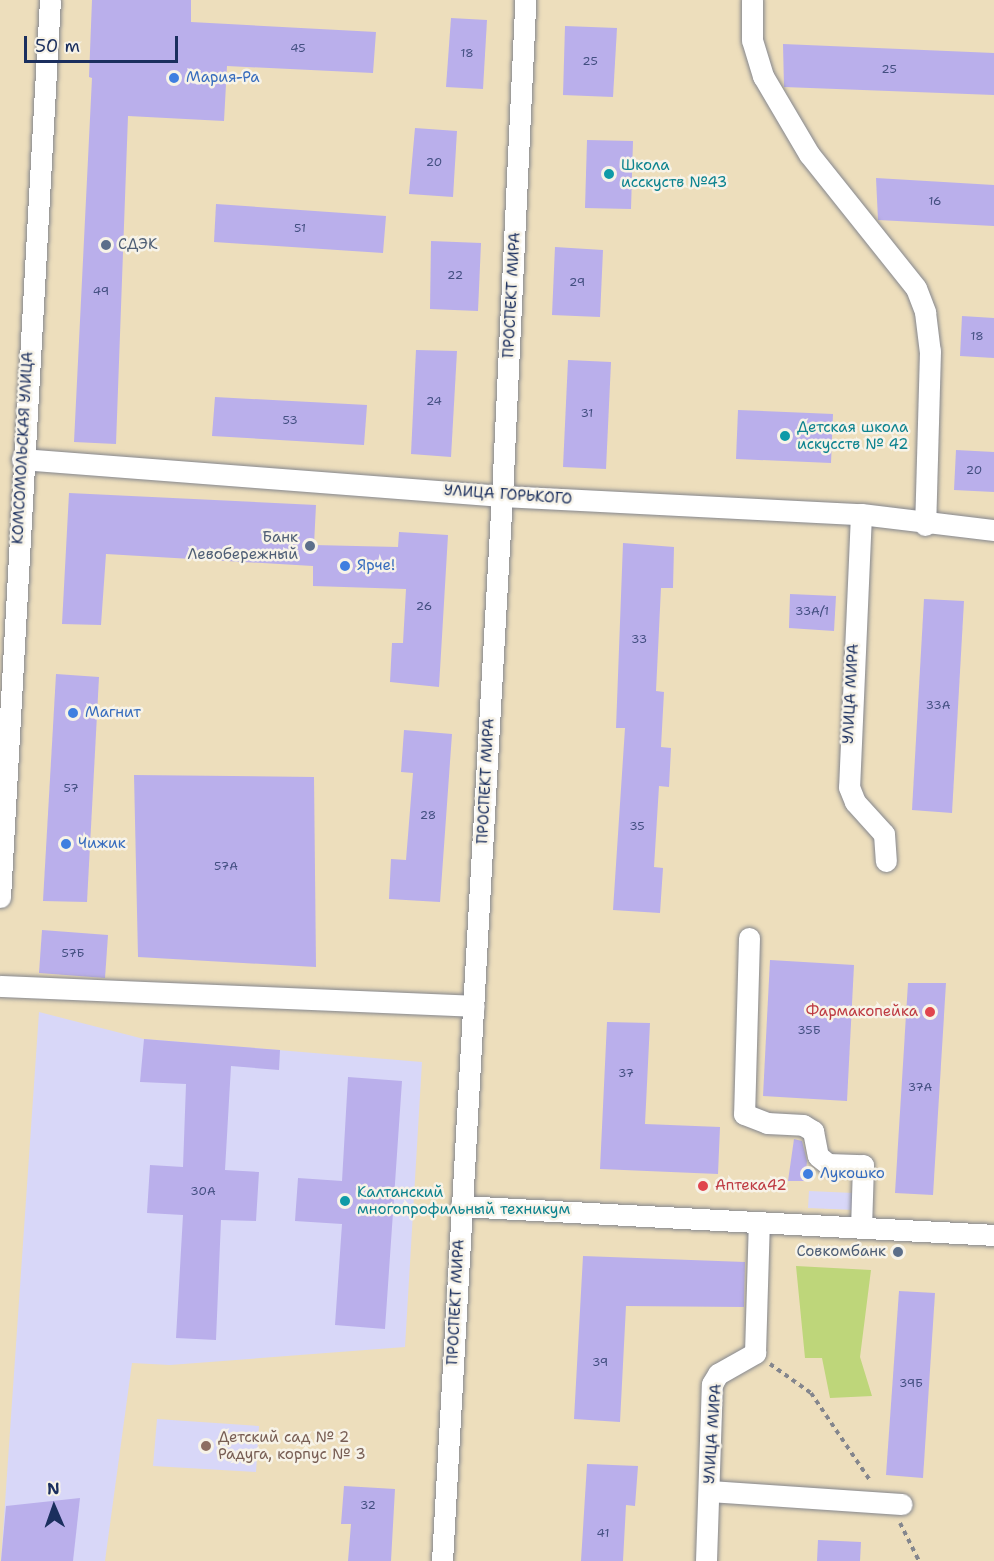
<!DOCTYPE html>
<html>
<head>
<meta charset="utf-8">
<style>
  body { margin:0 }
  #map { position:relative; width:994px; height:1561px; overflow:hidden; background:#eddebc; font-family:"Shantell Sans",sans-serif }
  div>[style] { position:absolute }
  .built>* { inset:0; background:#d8d7f8 }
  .green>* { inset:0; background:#bed67a }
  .building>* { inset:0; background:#baafeb }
  .path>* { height:4px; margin-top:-2px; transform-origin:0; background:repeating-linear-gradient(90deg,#84868d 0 4.5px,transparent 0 9px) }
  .roads { filter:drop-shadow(0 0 2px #84868d) drop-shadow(0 0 2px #84868d) }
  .minor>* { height:21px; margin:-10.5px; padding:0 10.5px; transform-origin:10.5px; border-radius:10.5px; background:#fff }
  .dots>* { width:16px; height:16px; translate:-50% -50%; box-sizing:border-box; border:3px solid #f7f3e8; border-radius:50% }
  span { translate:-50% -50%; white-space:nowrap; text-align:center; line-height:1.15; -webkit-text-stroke:5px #f7f3e8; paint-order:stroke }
  .number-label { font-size:12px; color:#434f81 }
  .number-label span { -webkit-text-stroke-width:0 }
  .shop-label { font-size:15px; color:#366cbe }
  .left { translate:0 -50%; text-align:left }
  .culture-label { font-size:15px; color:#0d838f }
  .service-label { font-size:15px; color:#4e5e75 }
  .right { translate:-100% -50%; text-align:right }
  .street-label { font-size:15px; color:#1b2f5e }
  .health-label { font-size:15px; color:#be3a42 }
  .education-label { font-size:15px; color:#785e54 }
  .north { position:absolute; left:24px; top:1477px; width:60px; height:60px; -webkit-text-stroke:4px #f7f3e8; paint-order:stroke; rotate:358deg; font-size:16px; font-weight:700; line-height:24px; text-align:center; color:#1b2f5e }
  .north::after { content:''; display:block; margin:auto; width:21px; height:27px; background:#1b2f5e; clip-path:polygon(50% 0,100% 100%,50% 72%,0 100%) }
  .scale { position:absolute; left:24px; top:36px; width:154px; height:27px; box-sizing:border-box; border:3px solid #1b2f5e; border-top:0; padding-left:8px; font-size:18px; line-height:21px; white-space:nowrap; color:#1b2f5e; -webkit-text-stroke:4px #f7f3e8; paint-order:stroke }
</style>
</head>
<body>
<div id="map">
  <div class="built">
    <div style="clip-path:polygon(39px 1012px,144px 1039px,422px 1062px,405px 1347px,170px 1365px,132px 1363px,105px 1561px,1px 1561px)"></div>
    <div style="clip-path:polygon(809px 1191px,854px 1193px,855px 1210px,808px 1208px)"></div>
    <div style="clip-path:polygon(157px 1419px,259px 1426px,256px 1472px,153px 1466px)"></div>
  </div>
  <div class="green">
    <div style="clip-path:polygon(796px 1266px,871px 1270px,860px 1357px,872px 1396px,830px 1398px,822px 1358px,805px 1358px)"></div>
  </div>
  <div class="building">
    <div style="clip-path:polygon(92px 0,191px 0,191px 22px,376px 32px,373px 73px,227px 66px,224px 121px,128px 116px,116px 444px,74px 442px,92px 78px,89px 77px)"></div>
    <div style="clip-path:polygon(451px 18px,487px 20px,483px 89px,446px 87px)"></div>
    <div style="clip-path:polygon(565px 26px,617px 28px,613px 97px,563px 95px)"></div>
    <div style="clip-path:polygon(783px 44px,994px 53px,994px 95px,784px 87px)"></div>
    <div style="clip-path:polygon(415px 128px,457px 131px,453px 197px,409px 194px)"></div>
    <div style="clip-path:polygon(587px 140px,633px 141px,631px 209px,585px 208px)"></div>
    <div style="clip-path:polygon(876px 178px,994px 185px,994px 226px,878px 220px)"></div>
    <div style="clip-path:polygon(216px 204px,386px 216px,383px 253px,214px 242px)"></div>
    <div style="clip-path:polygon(431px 241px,481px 243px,478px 311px,430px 309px)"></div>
    <div style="clip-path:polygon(555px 247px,603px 250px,600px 317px,552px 315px)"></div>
    <div style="clip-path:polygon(962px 316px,994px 318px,994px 358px,960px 356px)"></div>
    <div style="clip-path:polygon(416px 350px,457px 351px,451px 457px,411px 454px)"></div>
    <div style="clip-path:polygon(568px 360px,611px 362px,606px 469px,563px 467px)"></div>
    <div style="clip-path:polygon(215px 397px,367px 405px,364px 445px,212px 436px)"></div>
    <div style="clip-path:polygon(738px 410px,833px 414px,831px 463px,736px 459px)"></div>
    <div style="clip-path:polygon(956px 450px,994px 452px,994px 492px,954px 490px)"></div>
    <div style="clip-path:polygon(69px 493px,316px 505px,314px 545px,398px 547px,399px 532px,448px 535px,439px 687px,390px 682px,392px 643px,403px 643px,406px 589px,313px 586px,313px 566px,106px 554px,101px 625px,62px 624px)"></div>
    <div style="clip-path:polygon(623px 543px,674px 547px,673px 588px,661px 588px,656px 691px,664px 692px,661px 747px,671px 748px,669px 787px,659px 786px,654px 867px,663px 868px,660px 913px,613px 910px,625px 728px,616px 728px)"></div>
    <div style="clip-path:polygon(790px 594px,836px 596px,834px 631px,789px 628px)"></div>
    <div style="clip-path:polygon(924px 599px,964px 601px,952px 813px,912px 810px)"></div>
    <div style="clip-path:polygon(56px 674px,99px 677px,87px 902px,43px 901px)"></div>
    <div style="clip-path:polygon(404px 730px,452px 734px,440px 902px,389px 899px,391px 859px,406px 860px,413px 773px,401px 772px)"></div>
    <div style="clip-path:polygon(134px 775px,314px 777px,316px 967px,138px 957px)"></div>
    <div style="clip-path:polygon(42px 930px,108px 935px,105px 978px,39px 973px)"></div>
    <div style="clip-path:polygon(770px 960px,854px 965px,847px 1101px,763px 1096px)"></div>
    <div style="clip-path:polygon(908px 983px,946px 983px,933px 1195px,895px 1193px)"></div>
    <div style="clip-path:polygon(607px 1022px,650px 1023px,645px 1124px,720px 1127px,718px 1174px,600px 1169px)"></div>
    <div style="clip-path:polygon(144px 1039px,280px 1050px,279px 1070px,231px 1066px,225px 1170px,259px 1172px,256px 1221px,221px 1220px,216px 1340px,176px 1338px,183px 1215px,147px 1213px,150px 1165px,183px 1167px,186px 1084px,140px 1082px)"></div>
    <div style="clip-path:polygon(348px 1077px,402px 1081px,385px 1329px,335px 1325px,342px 1224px,295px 1221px,298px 1178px,342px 1181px)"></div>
    <div style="clip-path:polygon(794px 1139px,802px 1141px,807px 1161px,805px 1181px,788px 1181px)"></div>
    <div style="clip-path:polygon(583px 1256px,745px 1262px,744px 1307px,626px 1306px,620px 1422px,574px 1419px)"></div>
    <div style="clip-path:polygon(899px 1291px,935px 1293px,923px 1478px,886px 1475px)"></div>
    <div style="clip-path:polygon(587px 1464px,638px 1466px,635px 1506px,626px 1505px,623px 1561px,581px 1561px)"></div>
    <div style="clip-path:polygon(344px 1486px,395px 1489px,391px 1561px,348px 1561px,351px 1524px,341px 1524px)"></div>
    <div style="clip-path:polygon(80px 1498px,73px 1561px,1px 1561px,6px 1506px)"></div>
    <div style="clip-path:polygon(818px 1540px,861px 1542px,860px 1561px,817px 1561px)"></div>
  </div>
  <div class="path">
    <div style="left:770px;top:1364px;width:50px;rotate:35.3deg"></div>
    <div style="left:811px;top:1393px;width:107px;rotate:56deg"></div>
    <div style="left:900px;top:1523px;width:42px;rotate:63.4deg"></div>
  </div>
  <div class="roads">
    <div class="minor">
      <div style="left:752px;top:0;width:40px;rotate:90deg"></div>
      <div style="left:752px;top:40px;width:38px;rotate:73deg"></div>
      <div style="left:763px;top:76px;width:91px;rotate:59.5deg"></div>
      <div style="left:809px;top:154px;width:171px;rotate:51.4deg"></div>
      <div style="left:916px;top:288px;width:26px;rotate:69deg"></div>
      <div style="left:925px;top:312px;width:39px;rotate:83deg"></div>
      <div style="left:930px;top:351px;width:174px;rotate:91.6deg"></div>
      <div style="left:22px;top:459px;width:481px;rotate:4.4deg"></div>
      <div style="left:502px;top:496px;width:359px;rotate:2.9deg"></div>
      <div style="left:861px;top:514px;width:134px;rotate:6.9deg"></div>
      <div style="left:861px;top:514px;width:273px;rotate:92.5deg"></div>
      <div style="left:849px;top:787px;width:16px;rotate:68deg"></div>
      <div style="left:855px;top:802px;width:43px;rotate:47.8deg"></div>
      <div style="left:884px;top:834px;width:27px;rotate:86deg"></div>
      <div style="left:0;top:897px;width:898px;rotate:-86.81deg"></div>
      <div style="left:749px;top:938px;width:176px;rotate:91.6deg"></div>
      <div style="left:744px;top:1114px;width:25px;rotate:21deg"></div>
      <div style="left:767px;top:1123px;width:36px;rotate:3deg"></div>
      <div style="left:803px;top:1125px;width:12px;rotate:31deg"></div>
      <div style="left:813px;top:1131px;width:25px;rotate:79deg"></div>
      <div style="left:818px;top:1156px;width:13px;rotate:39deg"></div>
      <div style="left:828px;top:1164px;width:35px;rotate:2deg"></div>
      <div style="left:863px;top:1165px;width:63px;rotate:91.8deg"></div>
      <div style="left:0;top:986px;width:474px;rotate:2.4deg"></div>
      <div style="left:461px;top:1206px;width:534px;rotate:3.11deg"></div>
      <div style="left:709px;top:1491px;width:193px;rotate:3.9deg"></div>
      <div style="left:442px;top:1561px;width:1067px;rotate:-86.78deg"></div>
      <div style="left:502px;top:496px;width:497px;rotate:-87.3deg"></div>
      <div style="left:706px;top:1561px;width:177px;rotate:-88.1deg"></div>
      <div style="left:712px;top:1384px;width:12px;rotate:-59deg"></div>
      <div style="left:718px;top:1374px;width:43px;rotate:-29.6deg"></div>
      <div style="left:755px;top:1353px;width:131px;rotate:-88.3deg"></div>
    </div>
  </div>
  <div class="dots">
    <div style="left:174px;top:78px;background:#3f7fe0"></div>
    <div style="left:609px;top:174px;background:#0f9aa8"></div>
    <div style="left:106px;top:245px;background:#5c6f8a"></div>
    <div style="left:785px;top:436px;background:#0f9aa8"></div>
    <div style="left:310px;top:546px;background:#5c6f8a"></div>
    <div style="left:345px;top:566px;background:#3f7fe0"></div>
    <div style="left:73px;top:713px;background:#3f7fe0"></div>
    <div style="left:66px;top:844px;background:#3f7fe0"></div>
    <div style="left:930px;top:1012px;background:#e0444e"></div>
    <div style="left:808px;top:1174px;background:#3f7fe0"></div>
    <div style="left:703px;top:1186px;background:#e0444e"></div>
    <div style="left:345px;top:1201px;background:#0f9aa8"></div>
    <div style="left:898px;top:1252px;background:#5c6f8a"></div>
    <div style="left:206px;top:1446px;background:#8d6e63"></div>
  </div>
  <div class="number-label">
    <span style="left:298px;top:49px">45</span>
    <span style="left:467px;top:54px">18</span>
    <span style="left:590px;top:62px">25</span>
    <span style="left:889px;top:70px">25</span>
    <span style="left:434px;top:163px">20</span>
    <span style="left:935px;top:202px">16</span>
    <span style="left:300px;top:229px">51</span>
    <span style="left:455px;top:276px">22</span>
    <span style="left:577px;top:283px">29</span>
    <span style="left:101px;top:292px">49</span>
    <span style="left:977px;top:337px">18</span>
    <span style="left:434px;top:402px">24</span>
    <span style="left:587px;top:414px">31</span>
    <span style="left:290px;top:421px">53</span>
    <span style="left:974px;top:471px">20</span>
    <span style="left:424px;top:607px">26</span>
    <span style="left:812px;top:612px">33А/1</span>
    <span style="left:639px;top:640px">33</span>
    <span style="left:938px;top:706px">33А</span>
    <span style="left:71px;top:789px">57</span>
    <span style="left:428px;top:816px">28</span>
    <span style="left:637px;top:827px">35</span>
    <span style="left:226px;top:867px">57А</span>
    <span style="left:73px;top:954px">57Б</span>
    <span style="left:809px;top:1031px">35Б</span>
    <span style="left:626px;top:1074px">37</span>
    <span style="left:920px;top:1088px">37А</span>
    <span style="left:203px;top:1192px">30А</span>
    <span style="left:600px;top:1363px">39</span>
    <span style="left:911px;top:1384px">39Б</span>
    <span style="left:368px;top:1506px">32</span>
    <span style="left:603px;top:1534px">41</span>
  </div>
  <div class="shop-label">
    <span class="left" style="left:186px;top:78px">Мария-Ра</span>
    <span class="left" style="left:357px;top:566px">Ярче!</span>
    <span class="left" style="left:85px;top:713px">Магнит</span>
    <span class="left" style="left:78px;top:844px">Чижик</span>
    <span class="left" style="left:820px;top:1174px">Лукошко</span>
  </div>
  <div class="culture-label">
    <span class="left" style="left:621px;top:174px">Школа<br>исскуств №43</span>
    <span class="left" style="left:797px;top:436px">Детская школа<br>искусств № 42</span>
    <span class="left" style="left:357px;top:1201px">Калтанский<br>многопрофильный техникум</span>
  </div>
  <div class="service-label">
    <span class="left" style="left:118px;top:245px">СДЭК</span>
    <span class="right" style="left:298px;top:546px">Банк<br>Левобережный</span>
    <span class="right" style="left:886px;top:1252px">Совкомбанк</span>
  </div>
  <div class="street-label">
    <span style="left:512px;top:295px;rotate:-87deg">ПРОСПЕКТ МИРА</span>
    <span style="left:23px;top:448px;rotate:-87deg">КОМСОМОЛЬСКАЯ УЛИЦА</span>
    <span style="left:508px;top:495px;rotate:4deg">УЛИЦА ГОРЬКОГО</span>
    <span style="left:851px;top:694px;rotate:-87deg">УЛИЦА МИРА</span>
    <span style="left:486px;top:781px;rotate:-87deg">ПРОСПЕКТ МИРА</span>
    <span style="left:456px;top:1302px;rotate:-87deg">ПРОСПЕКТ МИРА</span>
    <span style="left:713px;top:1434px;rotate:-86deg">УЛИЦА МИРА</span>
  </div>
  <div class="health-label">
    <span class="right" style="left:918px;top:1012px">Фармакопейка</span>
    <span class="left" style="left:715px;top:1186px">Аптека42</span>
  </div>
  <div class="education-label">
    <span class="left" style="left:218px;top:1446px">Детский сад № 2<br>Радуга, корпус № 3</span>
  </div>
  <div class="north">N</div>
  <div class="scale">50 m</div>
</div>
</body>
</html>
